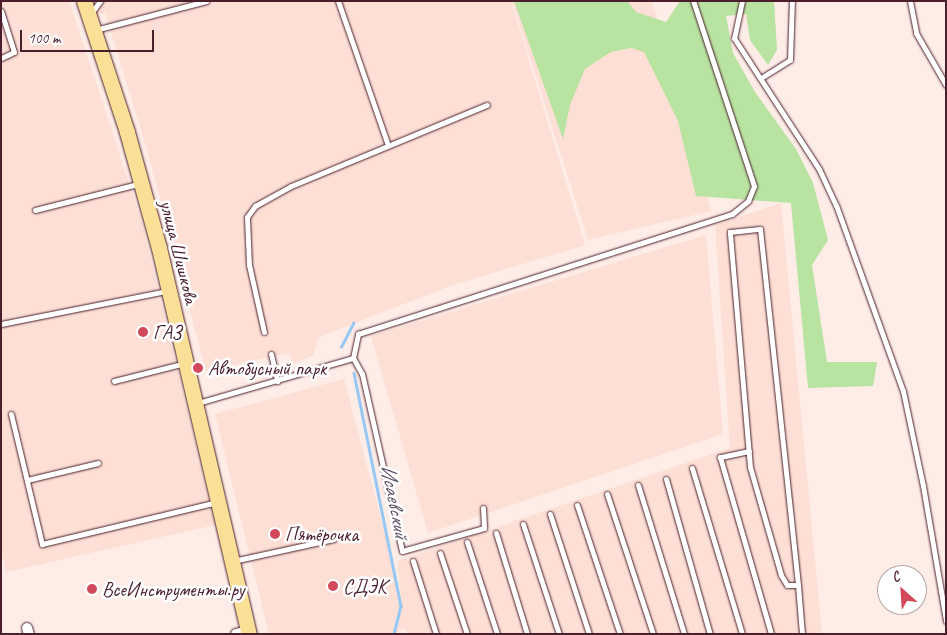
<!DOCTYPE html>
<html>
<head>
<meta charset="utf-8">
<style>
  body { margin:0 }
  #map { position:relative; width:947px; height:635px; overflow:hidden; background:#feece7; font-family:Caveat,sans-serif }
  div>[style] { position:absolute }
  .built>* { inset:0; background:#fddfd6 }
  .green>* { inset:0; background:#b8e3a0 }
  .stream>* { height:2.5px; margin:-1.25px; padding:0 1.25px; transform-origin:1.25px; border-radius:1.25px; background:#95c8f2 }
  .roads { filter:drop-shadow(0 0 1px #4a1f2b) drop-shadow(0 0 1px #4a1f2b) }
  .service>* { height:5px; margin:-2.5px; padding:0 2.5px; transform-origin:2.5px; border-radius:2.5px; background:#fff }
  .minor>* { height:10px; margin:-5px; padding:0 5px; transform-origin:5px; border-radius:5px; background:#fff }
  .primary>* { height:15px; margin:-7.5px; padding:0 7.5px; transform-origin:7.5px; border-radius:7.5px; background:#fadf96 }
  .dots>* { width:14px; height:14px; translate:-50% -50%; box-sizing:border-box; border:2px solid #fff; border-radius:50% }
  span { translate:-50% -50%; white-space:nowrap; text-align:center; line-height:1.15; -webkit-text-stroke:5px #fff; paint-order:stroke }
  .street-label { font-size:20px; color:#4a1f2b }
  .poi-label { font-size:20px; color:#4a1f2b }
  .left { translate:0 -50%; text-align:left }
  .water-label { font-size:21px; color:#605267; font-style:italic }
  .frame { position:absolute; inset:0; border:2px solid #4a1f2b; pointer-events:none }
  .north { position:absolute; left:877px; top:565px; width:50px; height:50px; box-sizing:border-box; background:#fff; border:1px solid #b7a5aa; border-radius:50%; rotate:334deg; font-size:14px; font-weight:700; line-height:20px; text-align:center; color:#4a1f2b }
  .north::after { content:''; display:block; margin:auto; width:18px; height:22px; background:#d1495b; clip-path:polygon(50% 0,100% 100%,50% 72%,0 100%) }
  .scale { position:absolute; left:20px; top:30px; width:134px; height:22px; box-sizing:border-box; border:2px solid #4a1f2b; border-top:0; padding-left:6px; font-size:15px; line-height:18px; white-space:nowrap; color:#4a1f2b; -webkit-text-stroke:4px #fff; paint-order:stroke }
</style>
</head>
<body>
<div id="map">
  <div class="built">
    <div style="clip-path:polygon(1px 1px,69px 1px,142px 222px,215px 525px,6px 572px,1px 549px)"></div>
    <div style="clip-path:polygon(90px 1px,511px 1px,585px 245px,450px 286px,319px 337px,313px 355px,293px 364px,289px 353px,206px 371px,146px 146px,105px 13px,95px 15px)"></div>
    <div style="clip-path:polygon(512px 1px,652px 1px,711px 211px,588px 240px)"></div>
    <div style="clip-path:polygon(781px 203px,822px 634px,406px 634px,405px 628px,392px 634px,269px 634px,215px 414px,344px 379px,401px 595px,397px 561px,730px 448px,715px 225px)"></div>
    <div style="clip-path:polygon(706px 235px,723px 434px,428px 533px,371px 336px)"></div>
  </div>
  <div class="green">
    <div style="clip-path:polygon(514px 1px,627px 1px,636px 12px,666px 22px,680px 1px,774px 1px,777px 50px,768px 65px,750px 40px,746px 14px,726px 16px,733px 53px,755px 92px,796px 149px,813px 183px,828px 240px,812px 265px,827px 362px,877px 362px,873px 386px,808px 388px,791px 203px,696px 196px,678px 121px,644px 52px,631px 48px,611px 52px,585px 69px,570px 105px,563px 139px)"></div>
  </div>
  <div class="stream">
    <div style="left:341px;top:347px;width:27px;rotate:-63deg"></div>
    <div style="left:354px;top:373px;width:238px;rotate:78.6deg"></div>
    <div style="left:401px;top:606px;width:29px;rotate:104deg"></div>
  </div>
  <div class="roads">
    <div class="service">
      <div style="left:338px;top:1px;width:152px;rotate:70.9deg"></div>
      <div style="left:742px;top:1px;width:38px;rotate:102deg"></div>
      <div style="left:734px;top:38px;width:156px;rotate:57deg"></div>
      <div style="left:819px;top:169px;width:40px;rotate:65deg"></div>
      <div style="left:836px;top:205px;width:198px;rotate:70.2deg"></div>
      <div style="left:903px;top:391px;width:97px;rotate:78.1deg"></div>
      <div style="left:923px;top:486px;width:137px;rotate:80.3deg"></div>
      <div style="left:910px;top:1px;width:33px;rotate:79deg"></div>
      <div style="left:916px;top:33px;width:60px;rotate:60deg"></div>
      <div style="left:1px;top:11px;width:43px;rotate:72.4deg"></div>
      <div style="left:14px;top:52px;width:14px;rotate:155deg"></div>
      <div style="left:92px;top:12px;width:14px;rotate:-54deg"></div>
      <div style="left:95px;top:30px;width:115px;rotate:-14.6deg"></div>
      <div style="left:761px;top:78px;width:34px;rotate:-32deg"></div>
      <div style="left:790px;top:60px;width:59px;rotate:-88.1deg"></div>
      <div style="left:35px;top:210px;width:106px;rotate:-14.2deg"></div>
      <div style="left:1px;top:324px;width:168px;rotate:-11.3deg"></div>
      <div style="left:264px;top:332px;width:69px;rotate:-102.6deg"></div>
      <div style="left:249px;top:265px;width:48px;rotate:-92.4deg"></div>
      <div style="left:247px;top:217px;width:14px;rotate:-54deg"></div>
      <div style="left:255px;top:206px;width:41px;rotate:-29.1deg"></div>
      <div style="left:291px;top:186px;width:212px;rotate:-22.5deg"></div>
      <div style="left:271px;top:354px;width:28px;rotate:77deg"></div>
      <div style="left:114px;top:381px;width:73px;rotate:-14.2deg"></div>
      <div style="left:198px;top:403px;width:161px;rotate:-16.2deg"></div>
      <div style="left:11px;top:414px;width:134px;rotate:76.6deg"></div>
      <div style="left:42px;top:544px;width:180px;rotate:-13.5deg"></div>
      <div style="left:749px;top:451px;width:30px;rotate:168deg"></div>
      <div style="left:720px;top:457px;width:184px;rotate:73.9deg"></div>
      <div style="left:692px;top:468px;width:173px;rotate:73.2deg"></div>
      <div style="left:666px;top:479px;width:161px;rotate:74.2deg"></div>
      <div style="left:27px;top:480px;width:73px;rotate:-13.5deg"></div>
      <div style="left:638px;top:485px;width:156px;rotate:72.8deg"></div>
      <div style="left:607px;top:494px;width:147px;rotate:71.8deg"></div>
      <div style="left:577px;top:505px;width:136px;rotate:71.6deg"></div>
      <div style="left:483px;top:508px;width:20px;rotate:87deg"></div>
      <div style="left:484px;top:528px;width:85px;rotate:164.3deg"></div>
      <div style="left:402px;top:551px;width:181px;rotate:-102.7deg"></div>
      <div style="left:362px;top:374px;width:18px;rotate:-119deg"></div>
      <div style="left:353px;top:358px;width:25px;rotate:-78deg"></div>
      <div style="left:358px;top:334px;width:393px;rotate:-17.8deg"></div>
      <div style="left:732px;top:214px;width:21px;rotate:-39deg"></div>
      <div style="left:748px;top:201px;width:16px;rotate:-68deg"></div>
      <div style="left:754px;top:186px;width:195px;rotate:-108.2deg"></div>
      <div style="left:550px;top:514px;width:126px;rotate:72deg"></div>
      <div style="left:523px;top:524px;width:116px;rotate:71.9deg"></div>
      <div style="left:496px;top:533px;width:106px;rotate:72.9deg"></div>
      <div style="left:467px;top:542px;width:97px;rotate:71.9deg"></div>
      <div style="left:440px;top:553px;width:85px;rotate:71.6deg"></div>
      <div style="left:233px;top:561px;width:103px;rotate:-12.3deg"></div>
      <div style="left:413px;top:561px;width:77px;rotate:72.5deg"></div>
      <div style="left:798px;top:585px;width:11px;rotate:180deg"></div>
      <div style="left:787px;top:585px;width:12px;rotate:-121deg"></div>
      <div style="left:781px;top:575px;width:112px;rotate:-106deg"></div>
      <div style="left:750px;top:467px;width:236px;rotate:-94.9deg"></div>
      <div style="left:730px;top:232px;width:30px;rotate:-6deg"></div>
      <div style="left:760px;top:229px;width:358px;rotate:83.9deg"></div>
      <div style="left:798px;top:585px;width:49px;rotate:85.3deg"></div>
    </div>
    <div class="minor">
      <div style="left:27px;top:628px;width:6px;rotate:72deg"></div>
      <div style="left:236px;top:634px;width:12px;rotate:-14deg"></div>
    </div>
    <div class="primary">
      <div style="left:84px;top:1px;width:138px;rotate:71.8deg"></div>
      <div style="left:127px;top:132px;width:120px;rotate:74.6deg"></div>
      <div style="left:159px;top:248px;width:396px;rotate:76.9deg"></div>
    </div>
  </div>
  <div class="dots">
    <div style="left:143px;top:332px;background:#d1495b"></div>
    <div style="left:198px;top:368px;background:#d1495b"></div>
    <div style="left:275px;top:534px;background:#d1495b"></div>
    <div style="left:333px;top:586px;background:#d1495b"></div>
    <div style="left:92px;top:589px;background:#d1495b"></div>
  </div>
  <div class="street-label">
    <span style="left:179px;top:252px;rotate:76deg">улица Шишкова</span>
  </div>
  <div class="poi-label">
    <span class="left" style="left:153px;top:332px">ГАЗ</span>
    <span class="left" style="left:208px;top:368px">Автобусный парк</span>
    <span class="left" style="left:285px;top:534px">Пятёрочка</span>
    <span class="left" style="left:343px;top:586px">СДЭК</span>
    <span class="left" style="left:102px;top:589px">ВсеИнструменты.ру</span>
  </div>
  <div class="water-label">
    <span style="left:395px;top:501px;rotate:79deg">Исаевский</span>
  </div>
  <div class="frame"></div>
  <div class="north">С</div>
  <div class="scale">100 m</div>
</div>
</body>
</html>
